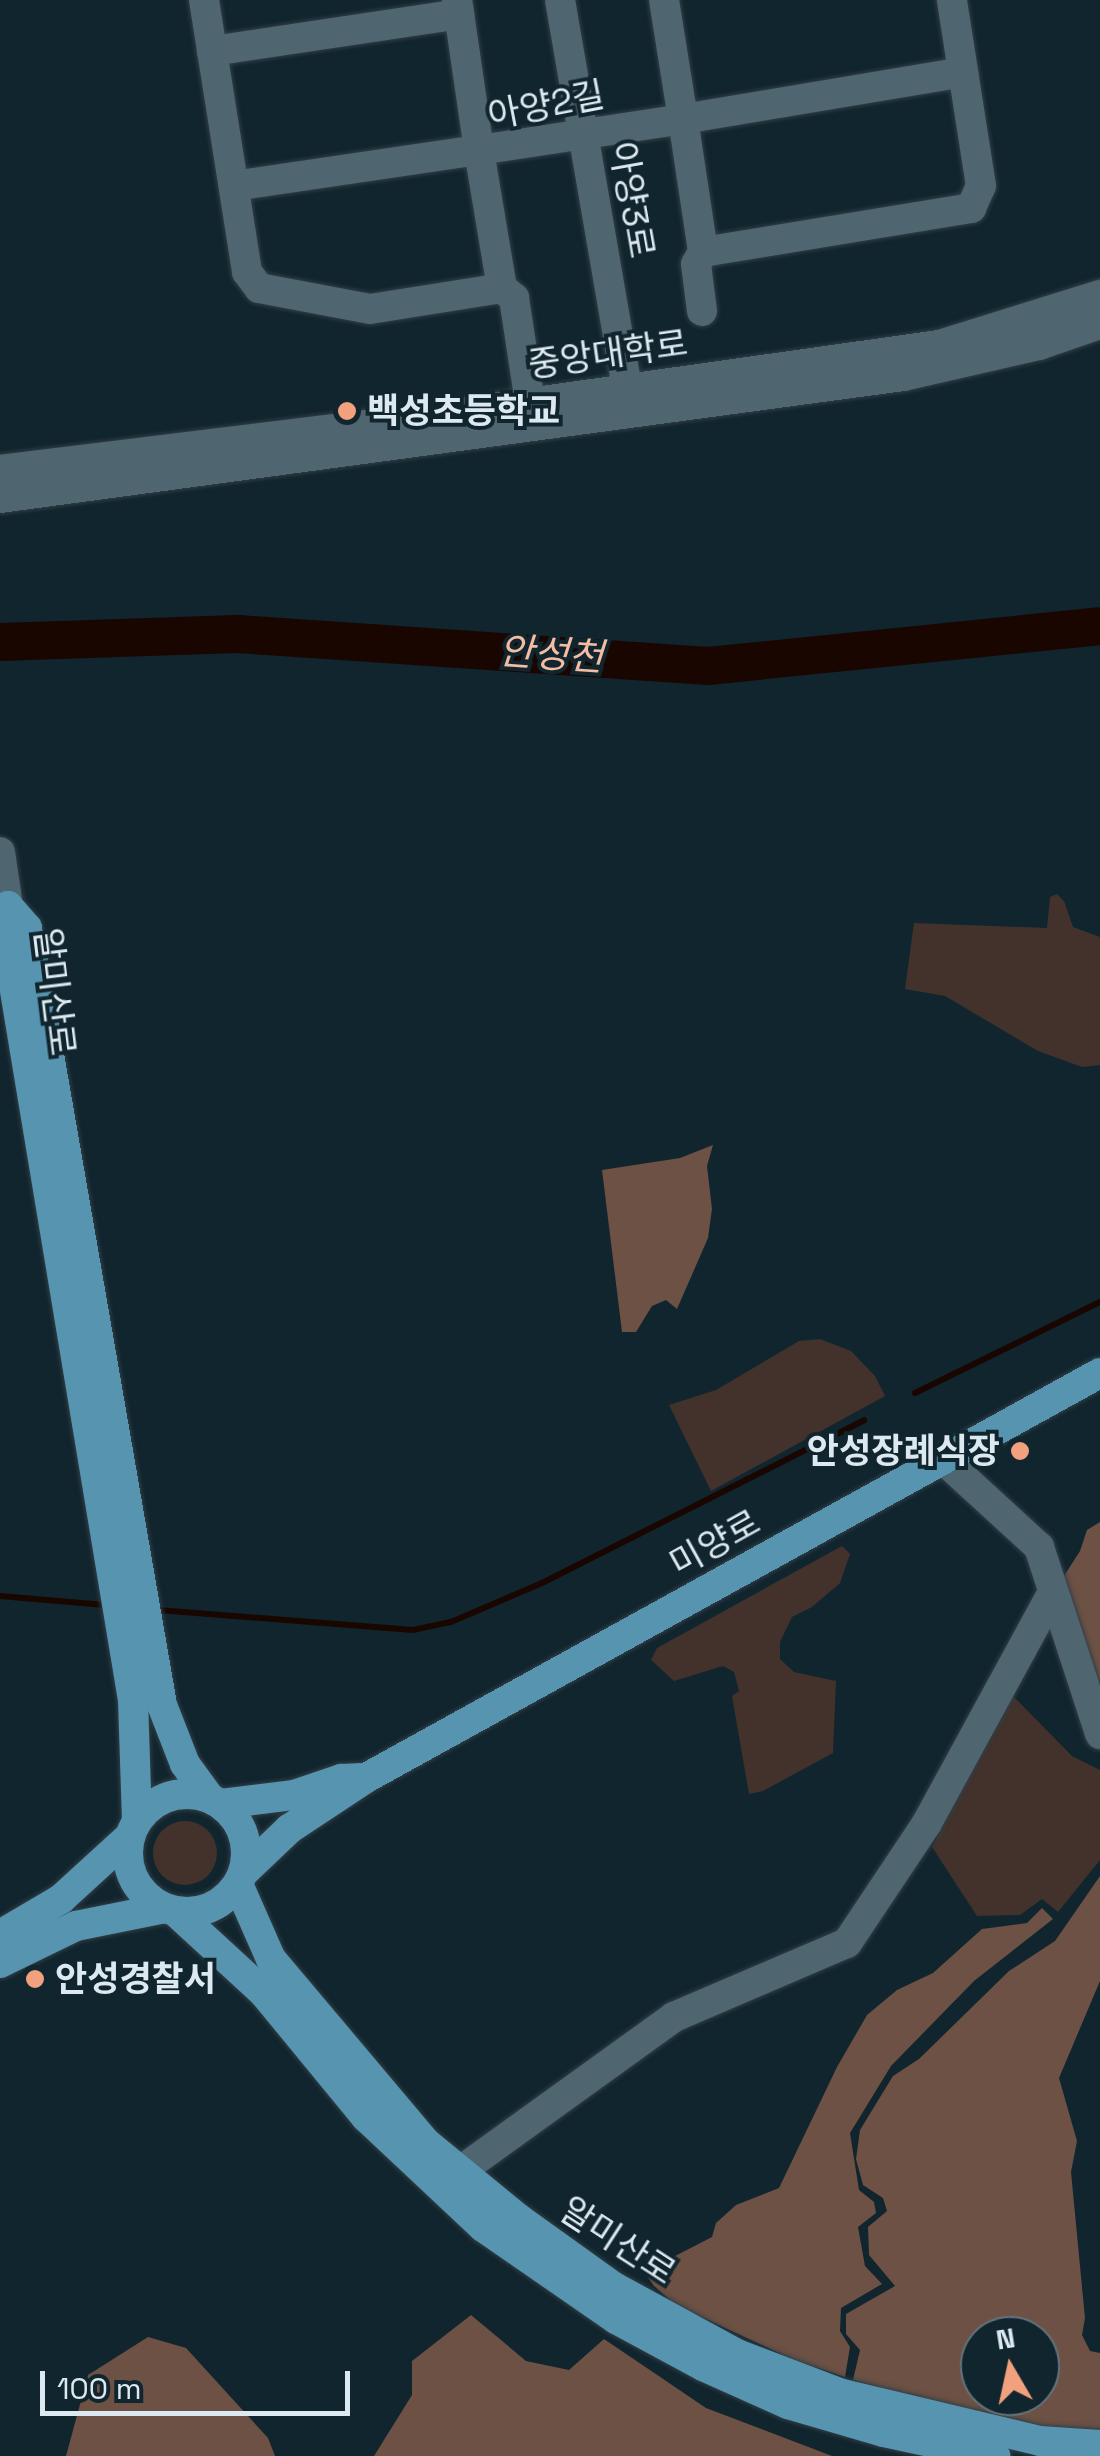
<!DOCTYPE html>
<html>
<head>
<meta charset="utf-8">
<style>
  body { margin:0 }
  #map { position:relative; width:1100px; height:2456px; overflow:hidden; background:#11252e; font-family:"Space Grotesk","Noto Sans KR",sans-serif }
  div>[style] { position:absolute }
  .green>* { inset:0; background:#42322b }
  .round { border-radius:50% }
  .forest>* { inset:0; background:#6c5144 }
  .stream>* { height:6px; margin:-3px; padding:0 3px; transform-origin:3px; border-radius:3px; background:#1a0600 }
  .river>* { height:38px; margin:-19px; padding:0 19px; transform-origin:19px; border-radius:19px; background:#1a0600 }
  .roads { filter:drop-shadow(0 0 2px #313e46) drop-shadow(0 0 2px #313e46) }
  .minor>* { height:30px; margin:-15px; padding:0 15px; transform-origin:15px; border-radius:15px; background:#4f6570 }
  .major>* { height:30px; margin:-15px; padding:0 15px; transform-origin:15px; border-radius:15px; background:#5694b0 }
  .major>.ring { margin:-15px; padding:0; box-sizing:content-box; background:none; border:30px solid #5694b0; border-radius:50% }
  .dots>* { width:28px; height:28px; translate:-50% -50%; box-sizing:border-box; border:5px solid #11252e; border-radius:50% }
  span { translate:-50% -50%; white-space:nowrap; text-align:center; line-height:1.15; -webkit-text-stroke:8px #11252e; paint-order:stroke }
  .street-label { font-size:35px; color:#dde9f0 }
  .poi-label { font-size:35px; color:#dde9f0; font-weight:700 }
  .left { translate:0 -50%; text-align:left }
  .right { translate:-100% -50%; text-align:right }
  .water-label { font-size:38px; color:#f3bca3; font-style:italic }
  .north { position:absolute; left:960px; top:2316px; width:100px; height:100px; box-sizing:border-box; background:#11252e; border:2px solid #63737c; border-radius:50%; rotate:351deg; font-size:28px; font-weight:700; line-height:40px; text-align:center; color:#dde9f0 }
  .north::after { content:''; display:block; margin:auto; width:35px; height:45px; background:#f1a17d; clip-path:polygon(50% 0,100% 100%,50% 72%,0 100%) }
  .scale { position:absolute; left:40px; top:2371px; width:310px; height:45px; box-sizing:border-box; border:5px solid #dde9f0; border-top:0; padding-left:12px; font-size:30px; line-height:35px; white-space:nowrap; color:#dde9f0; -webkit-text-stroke:8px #11252e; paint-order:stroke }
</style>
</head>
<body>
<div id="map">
  <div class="green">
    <div style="clip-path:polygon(1057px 894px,1064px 901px,1073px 927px,1100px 937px,1100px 1065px,1082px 1067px,1038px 1051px,945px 996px,905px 989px,914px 923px,1047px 928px,1050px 897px)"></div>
    <div style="clip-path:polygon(820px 1339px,851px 1351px,875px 1376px,885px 1396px,711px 1491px,669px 1405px,716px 1390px,799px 1341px)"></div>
    <div style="clip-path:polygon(842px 1546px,850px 1554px,840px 1583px,812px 1607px,792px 1617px,780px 1642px,780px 1659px,794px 1672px,836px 1681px,833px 1753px,763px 1791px,749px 1794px,732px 1696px,739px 1691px,734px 1672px,723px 1666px,674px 1681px,651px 1660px,657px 1648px)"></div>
    <div style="clip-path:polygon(1010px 1693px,1072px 1756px,1100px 1770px,1100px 1860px,1058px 1912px,1042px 1899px,1020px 1915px,977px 1916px,932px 1847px)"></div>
    <div class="round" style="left:153px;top:1821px;width:64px;height:64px"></div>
  </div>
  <div class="forest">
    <div style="clip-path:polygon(713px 1145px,707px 1166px,712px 1209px,708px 1238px,677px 1309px,666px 1300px,652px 1306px,636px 1332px,622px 1332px,602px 1170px,680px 1158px)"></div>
    <div style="clip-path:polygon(1100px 1522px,1100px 1682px,1096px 1682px,1065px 1595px,1064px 1576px,1080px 1551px,1087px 1530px)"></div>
    <div style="clip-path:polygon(evenodd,1100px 1876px,1100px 1981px,1059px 2078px,1077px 2141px,1071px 2172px,1085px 2318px,1082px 2335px,1090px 2351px,1100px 2353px,1100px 2431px,1053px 2429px,967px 2412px,853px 2380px,860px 2350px,846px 2334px,846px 2314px,895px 2286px,869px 2255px,868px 2227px,887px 2211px,883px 2198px,863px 2185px,856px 2159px,860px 2130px,893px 2076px,919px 2059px,1009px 1971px,1055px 1941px,1100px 1876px,980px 2336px,1040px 2336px,1040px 2396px,980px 2396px,980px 2336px)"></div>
    <div style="clip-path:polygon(1042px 1908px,1053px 1919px,974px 1981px,891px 2066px,850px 2133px,859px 2190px,874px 2202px,876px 2213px,858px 2227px,865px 2266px,882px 2284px,841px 2308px,840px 2331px,850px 2347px,845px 2377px,794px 2360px,676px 2305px,654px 2286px,644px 2272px,712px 2237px,716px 2223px,736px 2205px,779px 2188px,837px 2067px,867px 2015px,897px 1990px,933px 1973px,982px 1929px,1027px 1923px)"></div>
    <div style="clip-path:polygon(471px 2315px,526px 2361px,569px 2370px,604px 2339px,706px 2408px,832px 2456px,374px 2456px,412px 2395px,412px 2361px)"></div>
    <div style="clip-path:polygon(148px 2337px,186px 2348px,268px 2438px,275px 2456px,66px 2456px,88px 2375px)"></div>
  </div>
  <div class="stream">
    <div style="left:915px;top:1393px;width:206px;rotate:-26.2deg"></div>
    <div style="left:0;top:1596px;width:106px;rotate:4.9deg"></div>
    <div style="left:158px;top:1610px;width:256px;rotate:4.5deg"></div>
    <div style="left:413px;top:1630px;width:39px;rotate:-12deg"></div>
    <div style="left:451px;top:1622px;width:99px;rotate:-23.2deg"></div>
    <div style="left:542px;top:1583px;width:361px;rotate:-26.8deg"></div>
  </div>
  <div class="river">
    <div style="left:0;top:642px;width:238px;rotate:-1.9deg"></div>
    <div style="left:238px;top:634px;width:471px;rotate:3.9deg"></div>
    <div style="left:708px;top:666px;width:394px;rotate:-5.8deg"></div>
  </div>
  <div class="roads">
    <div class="minor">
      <div style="left:204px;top:0;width:275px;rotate:81deg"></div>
      <div style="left:247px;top:272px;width:20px;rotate:53deg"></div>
      <div style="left:259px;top:288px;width:113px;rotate:10.7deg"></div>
      <div style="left:370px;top:309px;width:134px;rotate:-9deg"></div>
      <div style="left:502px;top:288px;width:140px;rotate:-99.5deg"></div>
      <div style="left:479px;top:150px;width:206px;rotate:-8.6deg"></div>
      <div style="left:683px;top:119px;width:134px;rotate:81.4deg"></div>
      <div style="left:703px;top:252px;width:272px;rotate:-9.3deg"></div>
      <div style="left:971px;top:208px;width:24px;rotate:-66deg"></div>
      <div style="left:981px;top:186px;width:188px;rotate:-98.9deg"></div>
      <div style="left:560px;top:0;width:412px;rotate:80.2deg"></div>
      <div style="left:664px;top:0;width:121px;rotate:80.9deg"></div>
      <div style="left:683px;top:119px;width:284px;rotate:-9.5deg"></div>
      <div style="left:212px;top:51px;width:250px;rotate:-8.5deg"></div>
      <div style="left:234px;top:186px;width:248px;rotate:-8.4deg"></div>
      <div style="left:479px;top:150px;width:152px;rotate:-98.3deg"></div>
      <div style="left:502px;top:288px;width:16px;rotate:40deg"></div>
      <div style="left:514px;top:298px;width:106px;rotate:81.3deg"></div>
      <div style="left:702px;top:311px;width:47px;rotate:-97.3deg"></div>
      <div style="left:696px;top:264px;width:14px;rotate:-60deg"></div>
      <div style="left:0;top:470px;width:404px;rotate:-7deg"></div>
      <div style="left:401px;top:421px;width:543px;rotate:-8.04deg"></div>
      <div style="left:939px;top:345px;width:169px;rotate:-17.3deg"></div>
      <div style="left:0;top:498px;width:912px;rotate:-7.69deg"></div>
      <div style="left:904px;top:376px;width:139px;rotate:-12.9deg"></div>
      <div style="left:1039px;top:345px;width:65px;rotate:-19deg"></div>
      <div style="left:0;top:852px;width:55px;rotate:81.6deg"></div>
      <div style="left:944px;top:1460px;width:129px;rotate:42.5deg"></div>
      <div style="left:1039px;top:1547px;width:197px;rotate:71.9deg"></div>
      <div style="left:459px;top:2172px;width:265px;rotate:-35.8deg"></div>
      <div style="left:674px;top:2017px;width:188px;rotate:-23.2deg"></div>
      <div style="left:847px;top:1943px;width:144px;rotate:-56.3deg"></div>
      <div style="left:927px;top:1823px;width:263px;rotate:-61.4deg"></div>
    </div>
    <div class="major">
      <div style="left:8px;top:906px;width:25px;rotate:97deg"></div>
      <div style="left:5px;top:931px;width:780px;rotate:80.55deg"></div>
      <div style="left:133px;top:1700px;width:120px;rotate:88.1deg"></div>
      <div style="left:8px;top:906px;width:29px;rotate:49deg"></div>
      <div style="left:27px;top:928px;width:789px;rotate:80.14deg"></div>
      <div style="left:162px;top:1705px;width:63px;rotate:68.7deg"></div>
      <div style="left:185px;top:1764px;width:41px;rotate:54deg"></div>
      <div class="ring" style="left:128px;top:1794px;width:88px;height:88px"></div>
      <div style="left:221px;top:1804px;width:74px;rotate:-7deg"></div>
      <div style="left:294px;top:1795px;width:50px;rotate:-18.8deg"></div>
      <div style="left:341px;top:1779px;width:17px;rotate:-3deg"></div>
      <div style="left:243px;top:1873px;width:64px;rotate:-43.7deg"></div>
      <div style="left:289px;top:1829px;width:92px;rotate:-33.5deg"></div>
      <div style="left:366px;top:1778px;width:838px;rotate:-28.89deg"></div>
      <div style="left:238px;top:1884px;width:82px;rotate:66.3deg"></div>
      <div style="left:271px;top:1959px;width:238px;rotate:49.9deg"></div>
      <div style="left:424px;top:2141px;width:123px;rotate:39.4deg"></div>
      <div style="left:519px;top:2219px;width:117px;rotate:35.6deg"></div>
      <div style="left:614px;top:2287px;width:140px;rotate:28.6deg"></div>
      <div style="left:737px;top:2354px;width:109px;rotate:20.9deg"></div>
      <div style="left:839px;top:2393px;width:207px;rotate:13.4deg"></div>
      <div style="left:1040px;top:2441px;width:60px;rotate:3.8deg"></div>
      <div style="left:176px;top:1912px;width:120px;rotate:42.6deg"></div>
      <div style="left:264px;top:1993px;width:161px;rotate:50.6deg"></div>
      <div style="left:366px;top:2117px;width:161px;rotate:43.2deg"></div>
      <div style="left:483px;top:2227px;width:162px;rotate:34.7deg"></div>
      <div style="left:616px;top:2319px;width:99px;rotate:28.4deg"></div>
      <div style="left:703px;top:2366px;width:93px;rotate:24.1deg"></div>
      <div style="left:788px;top:2404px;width:100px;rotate:16.3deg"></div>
      <div style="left:884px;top:2432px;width:114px;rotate:12.2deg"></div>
      <div style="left:0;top:1935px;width:71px;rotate:-30.5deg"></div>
      <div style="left:61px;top:1899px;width:93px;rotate:-42.4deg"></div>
      <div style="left:0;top:1963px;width:85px;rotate:-26deg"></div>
      <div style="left:76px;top:1926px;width:91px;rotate:-11.4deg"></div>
    </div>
  </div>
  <div class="dots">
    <div style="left:347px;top:411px;background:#f1a17d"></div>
    <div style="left:1020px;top:1451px;background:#f1a17d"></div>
    <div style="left:35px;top:1979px;background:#f1a17d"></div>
  </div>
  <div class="street-label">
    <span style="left:546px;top:105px;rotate:-11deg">아양2길</span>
    <span style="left:632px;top:200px;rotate:80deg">아양3로</span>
    <span style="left:608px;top:354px;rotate:-8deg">중앙대학로</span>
    <span style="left:55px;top:992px;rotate:83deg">알미산로</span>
    <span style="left:715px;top:1543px;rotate:-29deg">미양로</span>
    <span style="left:618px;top:2241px;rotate:33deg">알미산로</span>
  </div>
  <div class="poi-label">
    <span class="left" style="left:367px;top:411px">백성초등학교</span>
    <span class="right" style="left:1000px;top:1451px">안성장례식장</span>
    <span class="left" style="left:55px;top:1979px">안성경찰서</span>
  </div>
  <div class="water-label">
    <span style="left:551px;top:655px;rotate:4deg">안성천</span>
  </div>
  <div class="north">N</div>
  <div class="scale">100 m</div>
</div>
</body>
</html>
